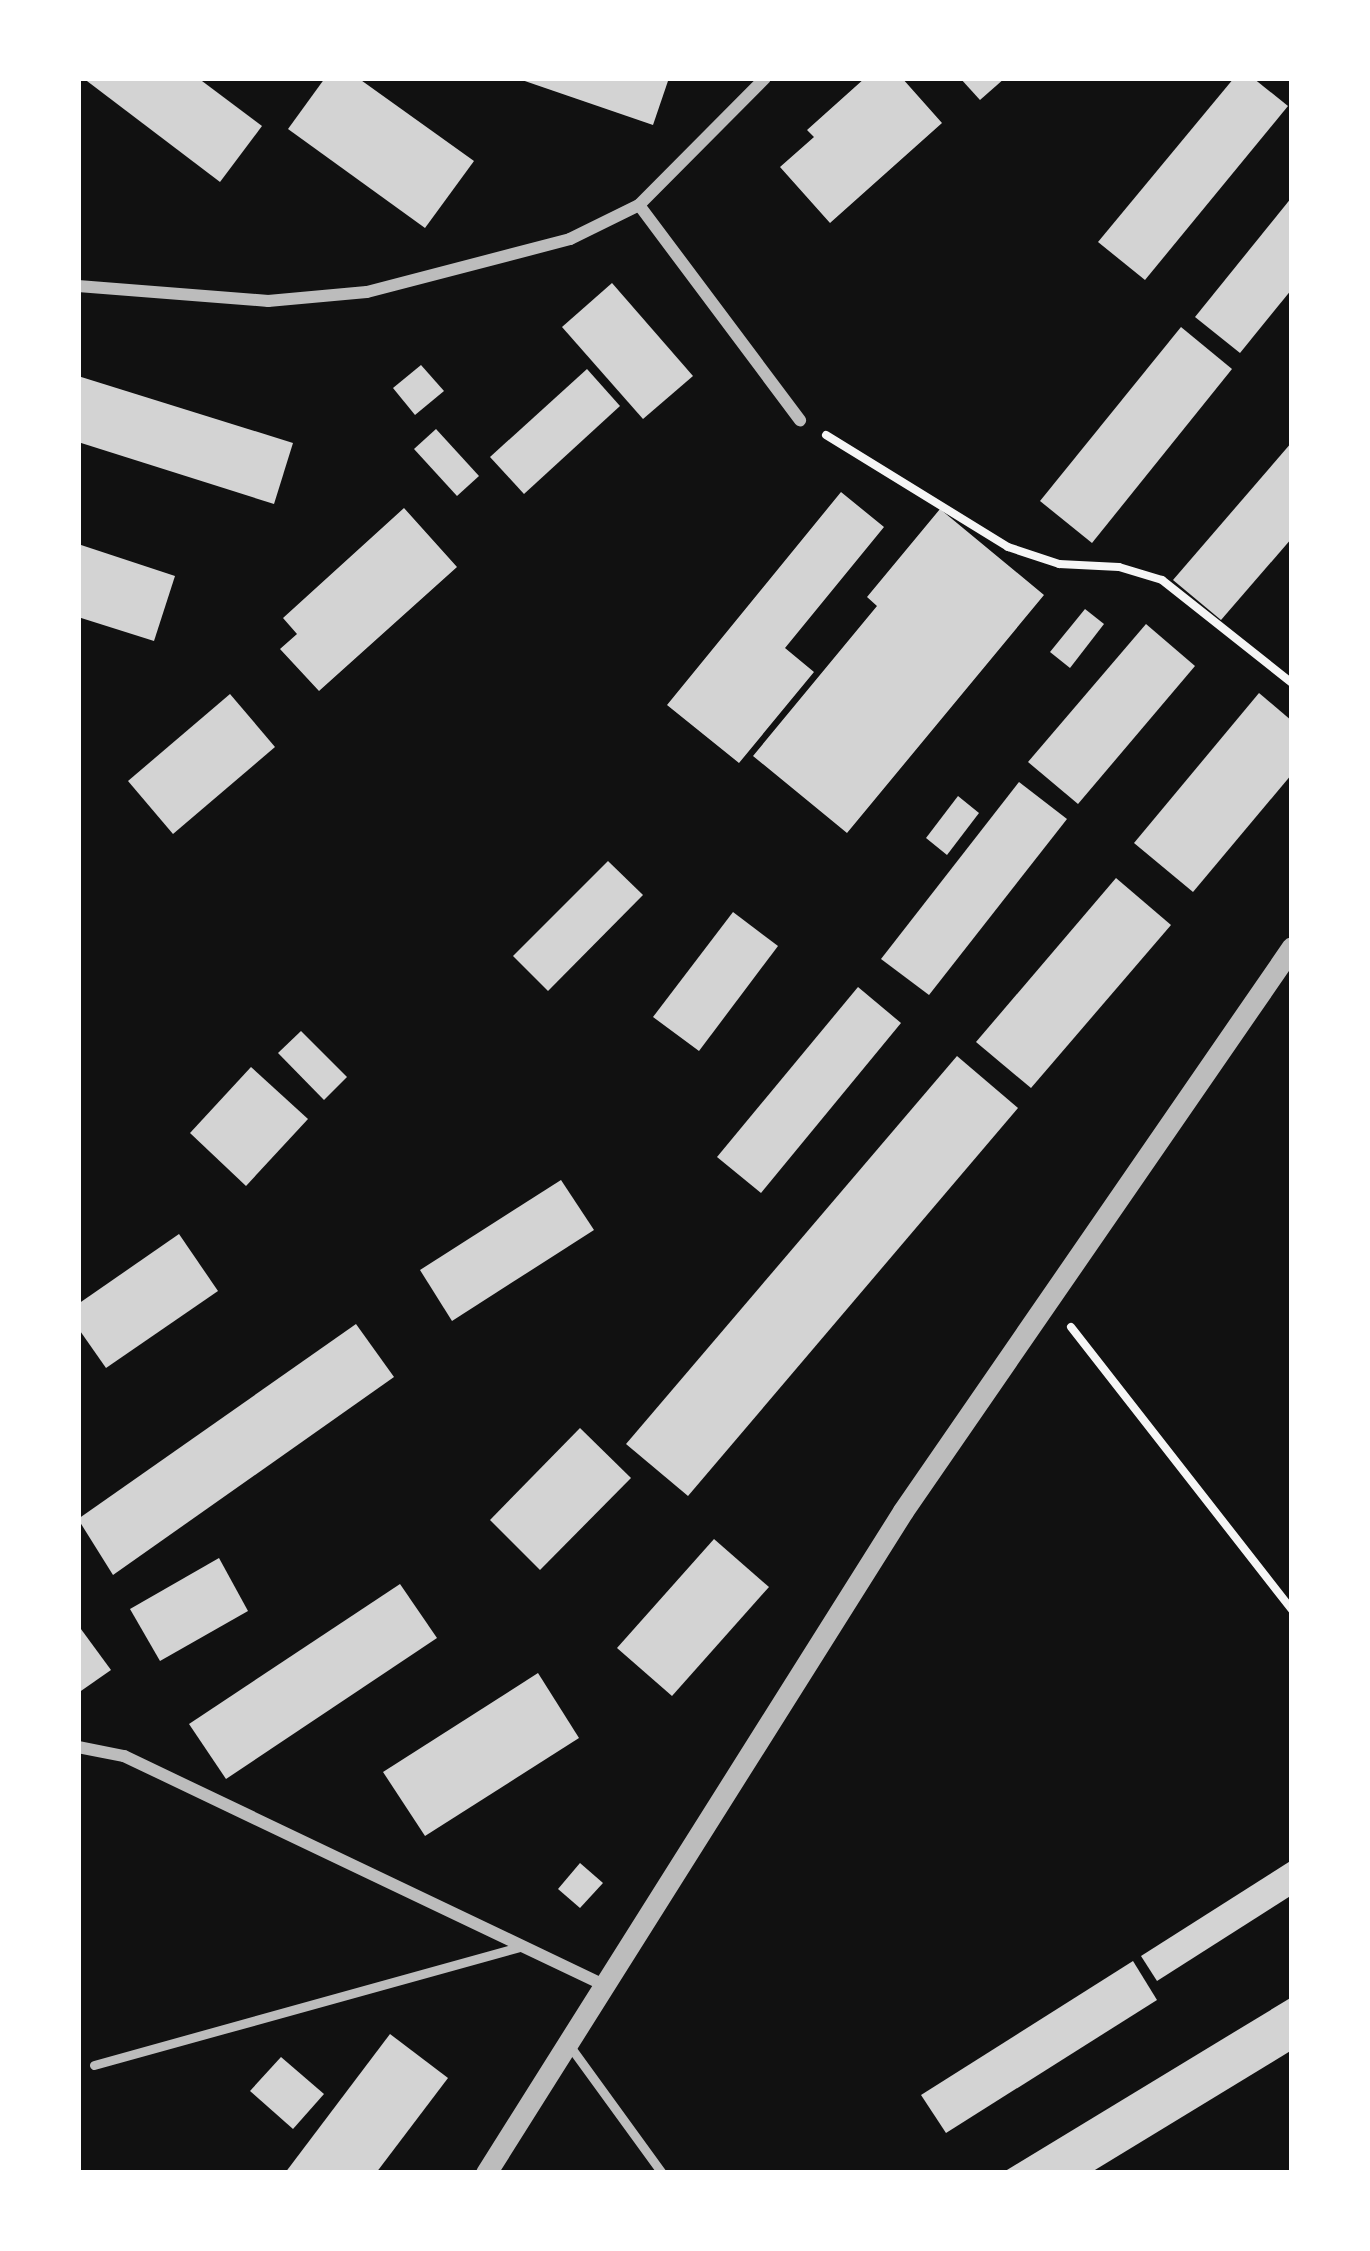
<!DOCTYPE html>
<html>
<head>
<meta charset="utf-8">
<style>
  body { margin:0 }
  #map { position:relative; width:1370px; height:2251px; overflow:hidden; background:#111; font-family:Raleway,sans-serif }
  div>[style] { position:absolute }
  .building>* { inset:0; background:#d3d3d3 }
  .path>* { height:8px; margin:-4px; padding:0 4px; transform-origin:4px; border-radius:4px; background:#f5f5f5 }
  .service>* { height:9px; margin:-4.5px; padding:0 4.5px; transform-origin:4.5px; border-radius:4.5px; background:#bcbcbc }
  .minor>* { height:12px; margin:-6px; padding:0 6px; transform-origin:6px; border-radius:6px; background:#bcbcbc }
  .tertiary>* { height:21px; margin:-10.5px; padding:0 10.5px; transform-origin:10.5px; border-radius:10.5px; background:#bcbcbc }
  span { translate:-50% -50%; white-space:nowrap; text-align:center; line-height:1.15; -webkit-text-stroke:12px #fff; paint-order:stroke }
  .frame { position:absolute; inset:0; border:81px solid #fff; pointer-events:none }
</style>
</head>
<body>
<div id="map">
  <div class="building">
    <div style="clip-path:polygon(83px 78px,198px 78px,262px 126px,220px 182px)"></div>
    <div style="clip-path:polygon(325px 78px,358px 78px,474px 161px,425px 228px,288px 129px)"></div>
    <div style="clip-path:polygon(516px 78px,669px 78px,653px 125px)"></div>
    <div style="clip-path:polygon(865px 78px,902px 78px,942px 123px,830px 223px,780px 167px,814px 137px,807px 130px)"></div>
    <div style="clip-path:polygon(960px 78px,1005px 78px,980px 100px)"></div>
    <div style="clip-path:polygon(1234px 78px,1253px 78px,1288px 106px,1145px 280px,1098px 242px)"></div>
    <div style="clip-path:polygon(1292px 197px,1292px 289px,1240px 353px,1195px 317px)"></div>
    <div style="clip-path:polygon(612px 283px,693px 376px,643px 419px,562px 327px)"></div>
    <div style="clip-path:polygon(1181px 327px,1232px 369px,1092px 543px,1040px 501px)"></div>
    <div style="clip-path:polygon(421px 365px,444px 391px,415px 415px,393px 388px)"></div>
    <div style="clip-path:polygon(587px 369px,620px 406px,524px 494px,490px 457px)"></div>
    <div style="clip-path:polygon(78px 376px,293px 443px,274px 504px,78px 442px)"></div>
    <div style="clip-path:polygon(436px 429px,479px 476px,457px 496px,414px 449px)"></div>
    <div style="clip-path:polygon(1292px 442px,1292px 538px,1221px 620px,1173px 580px)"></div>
    <div style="clip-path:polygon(841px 492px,884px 527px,785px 648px,814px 672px,739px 763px,667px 705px)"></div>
    <div style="clip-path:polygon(404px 508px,457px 567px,319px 691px,280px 649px,297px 634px,283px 618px)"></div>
    <div style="clip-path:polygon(940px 509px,1044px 595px,847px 833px,753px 756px,877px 606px,867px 597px)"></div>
    <div style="clip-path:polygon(78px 544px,175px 576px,154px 641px,78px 617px)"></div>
    <div style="clip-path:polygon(1085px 609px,1104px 624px,1070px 668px,1050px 652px)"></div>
    <div style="clip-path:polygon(1146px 624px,1195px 666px,1078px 804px,1028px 762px)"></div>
    <div style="clip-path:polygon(1259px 693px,1292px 721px,1292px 774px,1193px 892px,1134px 843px)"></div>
    <div style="clip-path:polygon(230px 694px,275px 747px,173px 834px,128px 781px)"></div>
    <div style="clip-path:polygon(1019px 782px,1067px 819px,929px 995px,881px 959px)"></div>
    <div style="clip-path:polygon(958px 796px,979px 813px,947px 855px,926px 838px)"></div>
    <div style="clip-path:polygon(608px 861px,643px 895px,548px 991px,513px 956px)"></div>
    <div style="clip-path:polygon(1116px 878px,1171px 925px,1031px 1088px,976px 1042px)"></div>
    <div style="clip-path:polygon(733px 912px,778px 946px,699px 1051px,653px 1017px)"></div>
    <div style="clip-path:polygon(858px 987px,901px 1023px,761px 1193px,717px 1157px)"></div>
    <div style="clip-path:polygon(301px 1031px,347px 1077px,324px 1100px,278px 1053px)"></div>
    <div style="clip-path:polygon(957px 1056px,1018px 1108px,688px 1496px,626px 1444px)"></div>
    <div style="clip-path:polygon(251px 1067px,308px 1119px,246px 1186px,190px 1133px)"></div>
    <div style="clip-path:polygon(561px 1180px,594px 1230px,452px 1321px,420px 1270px)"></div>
    <div style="clip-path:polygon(179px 1234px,218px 1291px,106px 1368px,78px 1328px,78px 1304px)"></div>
    <div style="clip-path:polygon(356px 1324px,394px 1377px,113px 1575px,78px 1519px)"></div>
    <div style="clip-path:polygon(580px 1428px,631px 1478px,540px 1570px,490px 1520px)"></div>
    <div style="clip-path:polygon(714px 1539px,769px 1587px,672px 1696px,617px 1648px)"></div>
    <div style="clip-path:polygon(219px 1558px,248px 1611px,160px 1661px,130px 1609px)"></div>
    <div style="clip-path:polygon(400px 1584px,437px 1638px,226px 1779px,189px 1724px)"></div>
    <div style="clip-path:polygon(78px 1625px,111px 1670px,78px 1693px)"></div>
    <div style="clip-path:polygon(538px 1673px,579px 1738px,425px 1836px,383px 1772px)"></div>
    <div style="clip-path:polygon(1292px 1860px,1292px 1895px,1157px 1981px,1141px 1956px)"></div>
    <div style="clip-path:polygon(580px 1863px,603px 1883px,580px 1908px,558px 1889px)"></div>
    <div style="clip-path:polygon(1133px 1961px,1157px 2000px,946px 2133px,921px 2095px)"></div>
    <div style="clip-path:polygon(1292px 1997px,1292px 2050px,1090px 2173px,1002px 2173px)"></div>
    <div style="clip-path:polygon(390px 2034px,448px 2078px,376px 2173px,285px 2173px)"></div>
    <div style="clip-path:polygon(281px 2057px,324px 2094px,293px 2129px,250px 2091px)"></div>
  </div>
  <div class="path">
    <div style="left:826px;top:435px;width:214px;rotate:31.6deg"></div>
    <div style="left:1008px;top:547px;width:54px;rotate:18.4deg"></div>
    <div style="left:1059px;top:564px;width:60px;rotate:2.9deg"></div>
    <div style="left:1119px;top:567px;width:45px;rotate:16.8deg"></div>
    <div style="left:1162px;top:580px;width:166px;rotate:38.4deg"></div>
    <div style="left:1071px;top:1327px;width:359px;rotate:52deg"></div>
  </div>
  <div class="service">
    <div style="left:569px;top:2045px;width:158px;rotate:54deg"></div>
    <div style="left:94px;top:2065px;width:444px;rotate:-15.5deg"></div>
  </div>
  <div class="minor">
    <div style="left:639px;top:205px;width:269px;rotate:53.2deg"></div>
    <div style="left:78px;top:286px;width:191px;rotate:4.5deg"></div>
    <div style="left:268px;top:301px;width:99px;rotate:-5.2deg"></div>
    <div style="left:367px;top:292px;width:210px;rotate:-14.6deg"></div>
    <div style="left:570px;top:239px;width:77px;rotate:-26.2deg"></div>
    <div style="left:639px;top:205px;width:179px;rotate:-45.2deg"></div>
    <div style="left:78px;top:1747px;width:47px;rotate:11.1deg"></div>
    <div style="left:124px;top:1756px;width:532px;rotate:25.51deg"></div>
  </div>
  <div class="tertiary">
    <div style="left:486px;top:2173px;width:782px;rotate:-57.79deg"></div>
    <div style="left:903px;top:1511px;width:685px;rotate:-55.41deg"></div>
  </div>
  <div class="frame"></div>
</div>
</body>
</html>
